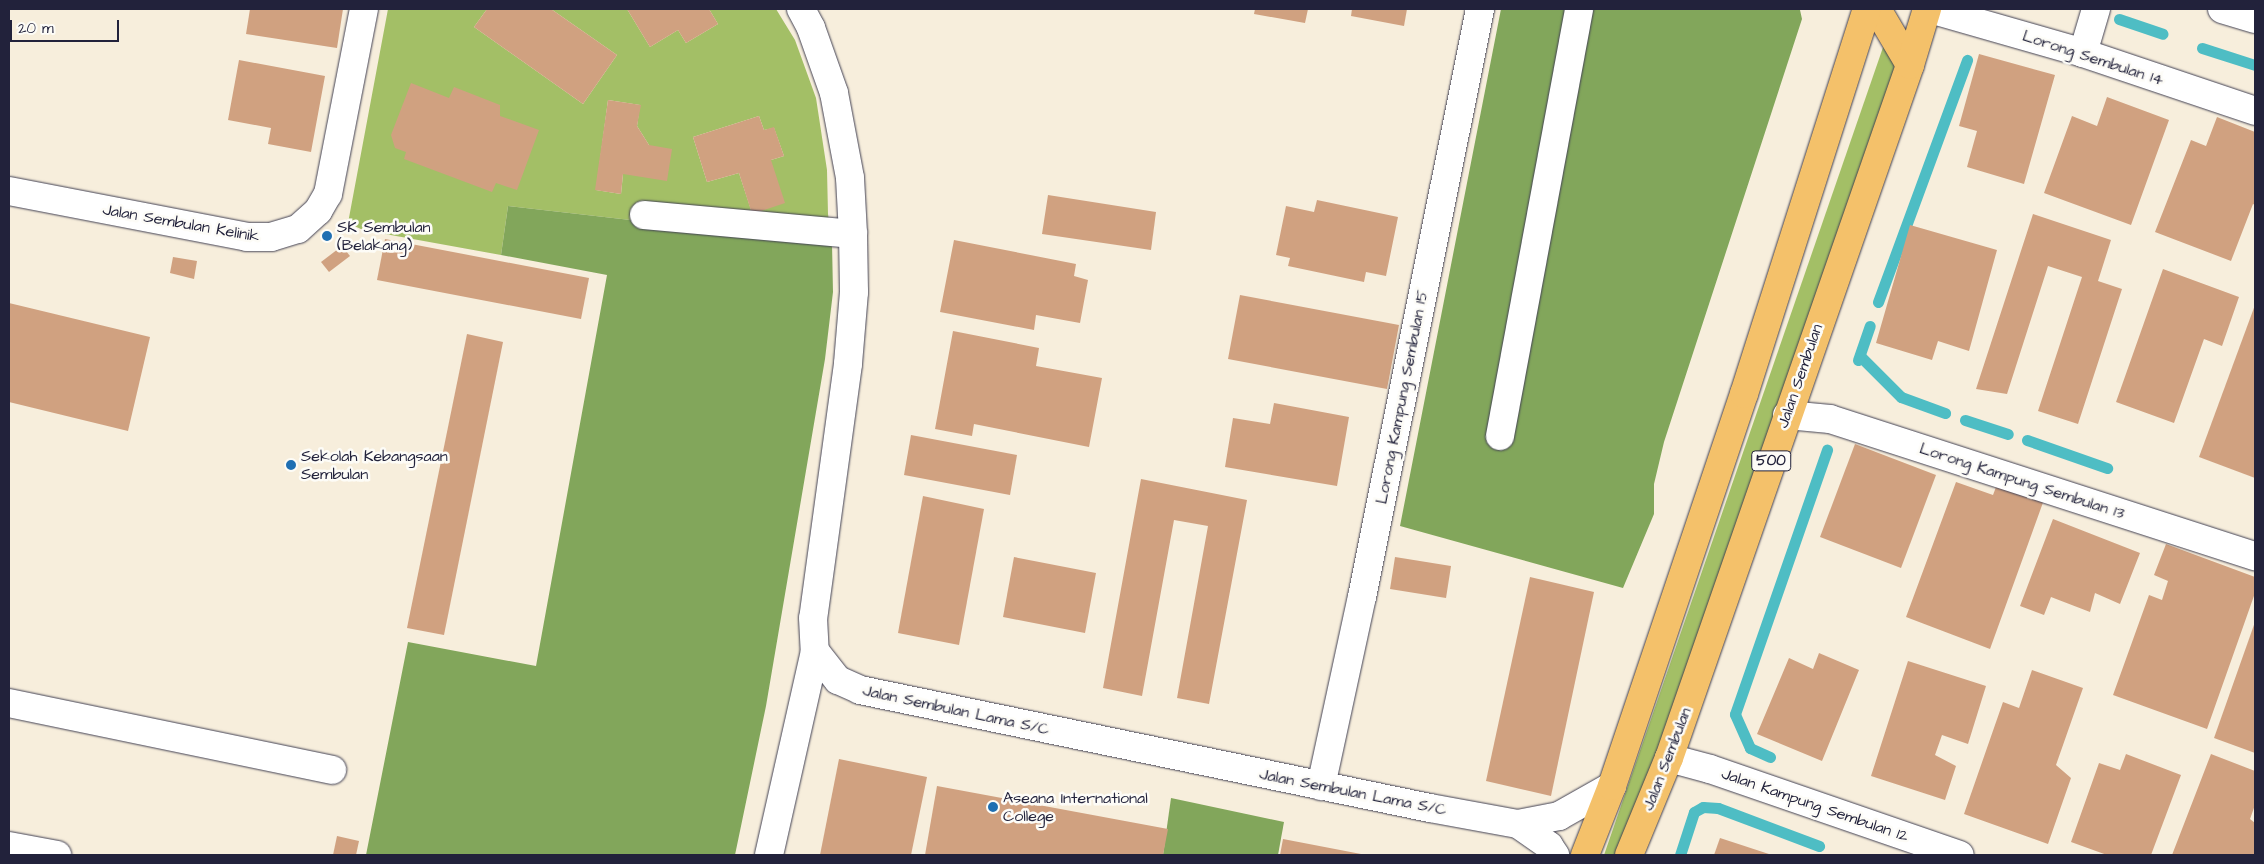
<!DOCTYPE html>
<html>
<head>
<meta charset="utf-8">
<style>
  body { margin:0 }
  #map { position:relative; width:2264px; height:864px; overflow:hidden; background:#f7eedc; font-family:"Architects Daughter",sans-serif }
  div>[style] { position:absolute }
  .green>* { inset:0; background:#a3bf66 }
  .forest>* { inset:0; background:#82a65b }
  .stream>* { height:11px; margin:-5.5px; padding:0 5.5px; transform-origin:5.5px; border-radius:5.5px; background:#4ebdc4 }
  .building>* { inset:0; background:#d0a180 }
  .roads { filter:drop-shadow(0 0 1px #424153) drop-shadow(0 0 1px #424153) }
  .minor>* { height:28px; margin:-14px; padding:0 14px; transform-origin:14px; border-radius:14px; background:#fff }
  .major>* { height:28px; margin:-14px; padding:0 14px; transform-origin:14px; border-radius:14px; background:#f4c16a }
  .dots>* { width:14px; height:14px; translate:-50% -50%; box-sizing:border-box; border:2px solid #fdfcf7; border-radius:50% }
  span { translate:-50% -50%; white-space:nowrap; text-align:center; line-height:1.15; -webkit-text-stroke:5px #fdfcf7; paint-order:stroke }
  .shield-label span { padding:1px 4px; background:#fdfcf7; border:1px solid; border-radius:4px; -webkit-text-stroke-width:0 }
  .shield-label { font-size:15px; color:#22223b; font-weight:700 }
  .street-label { font-size:16px; color:#22223b }
  .poi-label { font-size:16px; color:#22223b }
  .left { translate:0 -50%; text-align:left }
  .frame { position:absolute; inset:0; border:10px solid #22223b; pointer-events:none }
  .scale { position:absolute; left:10px; top:20px; width:109px; height:22px; box-sizing:border-box; border:2px solid #22223b; border-top:0; padding-left:6px; font-size:15px; line-height:18px; white-space:nowrap; color:#22223b; -webkit-text-stroke:4px #fdfcf7; paint-order:stroke }
</style>
</head>
<body>
<div id="map">
  <div class="green">
    <div style="clip-path:polygon(evenodd,388px 9px,487px 9px,474px 27px,583px 104px,617px 55px,551px 9px,627px 9px,650px 47px,678px 30px,686px 43px,718px 24px,709px 9px,776px 9px,795px 40px,816px 98px,827px 170px,828px 214px,832px 243px,508px 206px,501px 255px,363px 230px,348px 223px,388px 9px,608px 100px,640px 105px,637px 126px,649px 145px,623px 174px,621px 194px,596px 190px,608px 100px,388px 9px,759px 116px,764px 130px,774px 128px,784px 156px,771px 160px,752px 213px,739px 173px,707px 182px,693px 137px,759px 116px)"></div>
    <div style="clip-path:polygon(1889px 30px,1906px 56px,1626px 855px,1604px 855px)"></div>
  </div>
  <div class="forest">
    <div style="clip-path:polygon(1501px 9px,1800px 10px,1802px 19px,1664px 442px,1654px 484px,1654px 514px,1623px 588px,1400px 526px)"></div>
    <div style="clip-path:polygon(508px 206px,832px 243px,833px 292px,825px 359px,766px 706px,735px 855px,366px 855px,408px 642px,536px 666px,607px 275px,501px 255px)"></div>
    <div style="clip-path:polygon(1171px 798px,1284px 822px,1278px 855px,1163px 855px)"></div>
  </div>
  <div class="stream">
    <div style="left:2119px;top:19px;width:46px;rotate:18.8deg"></div>
    <div style="left:2202px;top:48px;width:56px;rotate:17.8deg"></div>
    <div style="left:1878px;top:302px;width:258px;rotate:-69.8deg"></div>
    <div style="left:1860px;top:356px;width:58px;rotate:45deg"></div>
    <div style="left:1901px;top:397px;width:47px;rotate:20deg"></div>
    <div style="left:1858px;top:360px;width:36px;rotate:-71deg"></div>
    <div style="left:1965px;top:420px;width:45px;rotate:18deg"></div>
    <div style="left:2027px;top:440px;width:85px;rotate:19.3deg"></div>
    <div style="left:1770px;top:757px;width:22px;rotate:-156deg"></div>
    <div style="left:1750px;top:748px;width:37px;rotate:-114deg"></div>
    <div style="left:1735px;top:714px;width:280px;rotate:-70.8deg"></div>
    <div style="left:1680px;top:855px;width:45px;rotate:-72deg"></div>
    <div style="left:1694px;top:812px;width:10px;rotate:-29deg"></div>
    <div style="left:1703px;top:807px;width:15px;rotate:4deg"></div>
    <div style="left:1718px;top:808px;width:108px;rotate:20.6deg"></div>
  </div>
  <div class="building">
    <div style="clip-path:polygon(250px 9px,343px 9px,337px 48px,246px 34px)"></div>
    <div style="clip-path:polygon(487px 9px,551px 9px,617px 55px,583px 104px,474px 27px)"></div>
    <div style="clip-path:polygon(627px 9px,709px 9px,718px 24px,686px 43px,678px 30px,650px 47px)"></div>
    <div style="clip-path:polygon(1255px 9px,1308px 9px,1305px 23px,1254px 14px)"></div>
    <div style="clip-path:polygon(1352px 9px,1407px 9px,1404px 26px,1351px 16px)"></div>
    <div style="clip-path:polygon(1979px 54px,2055px 75px,2024px 184px,1967px 167px,1977px 131px,1959px 126px)"></div>
    <div style="clip-path:polygon(239px 60px,325px 76px,311px 152px,268px 144px,271px 128px,228px 120px)"></div>
    <div style="clip-path:polygon(411px 83px,449px 98px,454px 87px,500px 105px,500px 116px,539px 130px,517px 190px,496px 183px,492px 192px,404px 159px,406px 152px,395px 148px,391px 135px)"></div>
    <div style="clip-path:polygon(2107px 97px,2169px 120px,2131px 225px,2044px 193px,2072px 116px,2097px 126px)"></div>
    <div style="clip-path:polygon(608px 100px,641px 105px,637px 126px,649px 145px,672px 149px,667px 181px,623px 174px,621px 194px,595px 190px)"></div>
    <div style="clip-path:polygon(759px 116px,764px 130px,774px 127px,784px 156px,771px 160px,785px 203px,752px 214px,739px 173px,707px 182px,693px 137px)"></div>
    <div style="clip-path:polygon(2217px 117px,2255px 132px,2255px 205px,2253px 204px,2231px 261px,2155px 232px,2191px 140px,2206px 146px)"></div>
    <div style="clip-path:polygon(1048px 195px,1156px 212px,1151px 250px,1042px 234px)"></div>
    <div style="clip-path:polygon(1317px 200px,1398px 217px,1386px 276px,1366px 272px,1364px 282px,1288px 266px,1290px 258px,1276px 255px,1286px 206px,1314px 212px)"></div>
    <div style="clip-path:polygon(2033px 214px,2111px 240px,2098px 281px,2122px 289px,2078px 424px,2038px 411px,2082px 277px,2048px 266px,2007px 394px,1976px 389px)"></div>
    <div style="clip-path:polygon(1910px 225px,1997px 250px,1969px 351px,1938px 341px,1932px 360px,1876px 343px)"></div>
    <div style="clip-path:polygon(385px 239px,589px 278px,581px 319px,377px 280px)"></div>
    <div style="clip-path:polygon(954px 240px,1076px 264px,1074px 276px,1088px 280px,1080px 323px,1036px 315px,1034px 330px,940px 312px)"></div>
    <div style="clip-path:polygon(342px 246px,350px 256px,329px 272px,321px 262px)"></div>
    <div style="clip-path:polygon(173px 257px,197px 261px,194px 279px,170px 273px)"></div>
    <div style="clip-path:polygon(2163px 269px,2239px 297px,2222px 346px,2204px 339px,2174px 423px,2116px 402px)"></div>
    <div style="clip-path:polygon(1240px 295px,1399px 325px,1387px 389px,1228px 359px)"></div>
    <div style="clip-path:polygon(9px 303px,150px 337px,128px 431px,9px 402px)"></div>
    <div style="clip-path:polygon(2255px 305px,2255px 478px,2199px 457px)"></div>
    <div style="clip-path:polygon(953px 331px,1039px 348px,1036px 366px,1102px 378px,1089px 447px,974px 424px,972px 436px,935px 429px)"></div>
    <div style="clip-path:polygon(467px 334px,503px 342px,444px 635px,407px 628px)"></div>
    <div style="clip-path:polygon(1274px 403px,1349px 417px,1337px 486px,1225px 467px,1233px 418px,1270px 424px)"></div>
    <div style="clip-path:polygon(911px 435px,1017px 455px,1010px 495px,904px 475px)"></div>
    <div style="clip-path:polygon(1855px 444px,1936px 475px,1901px 568px,1820px 537px)"></div>
    <div style="clip-path:polygon(1141px 479px,1247px 500px,1209px 704px,1177px 698px,1208px 526px,1174px 520px,1142px 696px,1103px 688px)"></div>
    <div style="clip-path:polygon(1999px 479px,2045px 497px,1990px 649px,1906px 617px,1956px 482px,1993px 495px)"></div>
    <div style="clip-path:polygon(923px 496px,984px 509px,959px 645px,898px 633px)"></div>
    <div style="clip-path:polygon(2053px 519px,2140px 553px,2120px 604px,2095px 593px,2090px 612px,2051px 597px,2044px 615px,2020px 606px)"></div>
    <div style="clip-path:polygon(2166px 544px,2255px 577px,2255px 593px,2207px 729px,2113px 695px,2149px 595px,2162px 600px,2168px 581px,2154px 575px)"></div>
    <div style="clip-path:polygon(1014px 557px,1096px 573px,1085px 633px,1003px 617px)"></div>
    <div style="clip-path:polygon(1395px 557px,1451px 566px,1446px 598px,1390px 589px)"></div>
    <div style="clip-path:polygon(1530px 577px,1594px 592px,1551px 796px,1486px 781px)"></div>
    <div style="clip-path:polygon(2255px 622px,2255px 753px,2214px 738px)"></div>
    <div style="clip-path:polygon(1819px 653px,1859px 670px,1822px 761px,1757px 734px,1789px 658px,1813px 669px)"></div>
    <div style="clip-path:polygon(1908px 661px,1986px 686px,1968px 744px,1942px 735px,1935px 755px,1956px 766px,1945px 800px,1871px 776px)"></div>
    <div style="clip-path:polygon(2032px 670px,2083px 688px,2056px 765px,2071px 778px,2048px 844px,1964px 814px,2003px 702px,2019px 708px)"></div>
    <div style="clip-path:polygon(2126px 754px,2181px 775px,2151px 855px,2107px 855px,2071px 842px,2099px 763px,2120px 770px)"></div>
    <div style="clip-path:polygon(2211px 754px,2255px 771px,2255px 805px,2250px 819px,2255px 823px,2255px 855px,2172px 855px)"></div>
    <div style="clip-path:polygon(839px 759px,927px 777px,911px 855px,820px 855px)"></div>
    <div style="clip-path:polygon(937px 786px,1168px 829px,1163px 855px,925px 855px)"></div>
    <div style="clip-path:polygon(337px 836px,359px 841px,356px 855px,333px 855px)"></div>
    <div style="clip-path:polygon(1720px 838px,1772px 855px,1714px 855px)"></div>
    <div style="clip-path:polygon(1283px 839px,1361px 854px,1361px 855px,1280px 855px)"></div>
  </div>
  <div class="roads">
    <div class="minor">
      <div style="left:801px;top:9px;width:21px;rotate:62deg"></div>
      <div style="left:811px;top:28px;width:69px;rotate:70.5deg"></div>
      <div style="left:834px;top:93px;width:86px;rotate:79.3deg"></div>
      <div style="left:850px;top:178px;width:56px;rotate:86.9deg"></div>
      <div style="left:853px;top:234px;width:58px;rotate:89deg"></div>
      <div style="left:854px;top:292px;width:72px;rotate:94.8deg"></div>
      <div style="left:848px;top:364px;width:256px;rotate:97.8deg"></div>
      <div style="left:813px;top:618px;width:33px;rotate:87deg"></div>
      <div style="left:815px;top:651px;width:37px;rotate:52deg"></div>
      <div style="left:838px;top:680px;width:24px;rotate:24deg"></div>
      <div style="left:860px;top:690px;width:582px;rotate:11.7deg"></div>
      <div style="left:1430px;top:808px;width:89px;rotate:10.3deg"></div>
      <div style="left:1518px;top:824px;width:42px;rotate:-11deg"></div>
      <div style="left:1559px;top:816px;width:61px;rotate:-29.5deg"></div>
      <div style="left:1930px;top:9px;width:159px;rotate:16deg"></div>
      <div style="left:2083px;top:53px;width:182px;rotate:18.6deg"></div>
      <div style="left:2222px;top:9px;width:34px;rotate:17deg"></div>
      <div style="left:2083px;top:53px;width:46px;rotate:-73.5deg"></div>
      <div style="left:9px;top:191px;width:242px;rotate:10.9deg"></div>
      <div style="left:247px;top:237px;width:24px"></div>
      <div style="left:271px;top:237px;width:28px;rotate:-17deg"></div>
      <div style="left:298px;top:229px;width:27px;rotate:-42deg"></div>
      <div style="left:318px;top:211px;width:20px;rotate:-60deg"></div>
      <div style="left:328px;top:194px;width:188px;rotate:-79deg"></div>
      <div style="left:644px;top:215px;width:210px;rotate:5.2deg"></div>
      <div style="left:1787px;top:415px;width:43px;rotate:5.3deg"></div>
      <div style="left:1830px;top:419px;width:447px;rotate:17.9deg"></div>
      <div style="left:1500px;top:436px;width:434px;rotate:-79.5deg"></div>
      <div style="left:9px;top:703px;width:330px;rotate:11.7deg"></div>
      <div style="left:1669px;top:758px;width:42px;rotate:15deg"></div>
      <div style="left:1710px;top:769px;width:264px;rotate:19deg"></div>
      <div style="left:1321px;top:786px;width:193px;rotate:-77.8deg"></div>
      <div style="left:1362px;top:597px;width:600px;rotate:-78.65deg"></div>
      <div style="left:1518px;top:824px;width:38px;rotate:35deg"></div>
      <div style="left:1549px;top:846px;width:11px;rotate:56deg"></div>
      <div style="left:9px;top:846px;width:49px;rotate:10.6deg"></div>
      <div style="left:769px;top:855px;width:209px;rotate:-77.3deg"></div>
    </div>
    <div class="major">
      <div style="left:1877px;top:9px;width:65px;rotate:59.5deg"></div>
      <div style="left:1585px;top:855px;width:74px;rotate:-68.6deg"></div>
      <div style="left:1612px;top:786px;width:414px;rotate:-71.4deg"></div>
      <div style="left:1744px;top:394px;width:404px;rotate:-72.3deg"></div>
      <div style="left:1629px;top:855px;width:105px;rotate:-67.6deg"></div>
      <div style="left:1669px;top:758px;width:734px;rotate:-70.82deg"></div>
      <div style="left:1910px;top:65px;width:59px;rotate:-73.1deg"></div>
    </div>
  </div>
  <div class="dots">
    <div style="left:327px;top:236px;background:#1f6fb2"></div>
    <div style="left:291px;top:465px;background:#1f6fb2"></div>
    <div style="left:993px;top:807px;background:#1f6fb2"></div>
  </div>
  <div class="shield-label">
    <span style="left:1771px;top:461px">500</span>
  </div>
  <div class="street-label">
    <span style="left:2093px;top:58px;rotate:18deg">Lorong Sembulan 14</span>
    <span style="left:181px;top:223px;rotate:10deg">Jalan Sembulan Kelinik</span>
    <span style="left:1800px;top:376px;rotate:-71deg">Jalan Sembulan</span>
    <span style="left:1402px;top:397px;rotate:-79deg">Lorong Kampung Sembulan 15</span>
    <span style="left:2022px;top:481px;rotate:18deg">Lorong Kampung Sembulan 13</span>
    <span style="left:956px;top:710px;rotate:12deg">Jalan Sembulan Lama S/C</span>
    <span style="left:1667px;top:759px;rotate:-69deg">Jalan Sembulan</span>
    <span style="left:1353px;top:792px;rotate:11deg">Jalan Sembulan Lama S/C</span>
    <span style="left:1815px;top:805px;rotate:19deg">Jalan Kampung Sembulan 12</span>
  </div>
  <div class="poi-label">
    <span class="left" style="left:337px;top:236px">SK Sembulan<br>(Belakang)</span>
    <span class="left" style="left:301px;top:465px">Sekolah Kebangsaan<br>Sembulan</span>
    <span class="left" style="left:1003px;top:807px">Aseana International<br>College</span>
  </div>
  <div class="frame"></div>
  <div class="scale">20 m</div>
</div>
</body>
</html>
